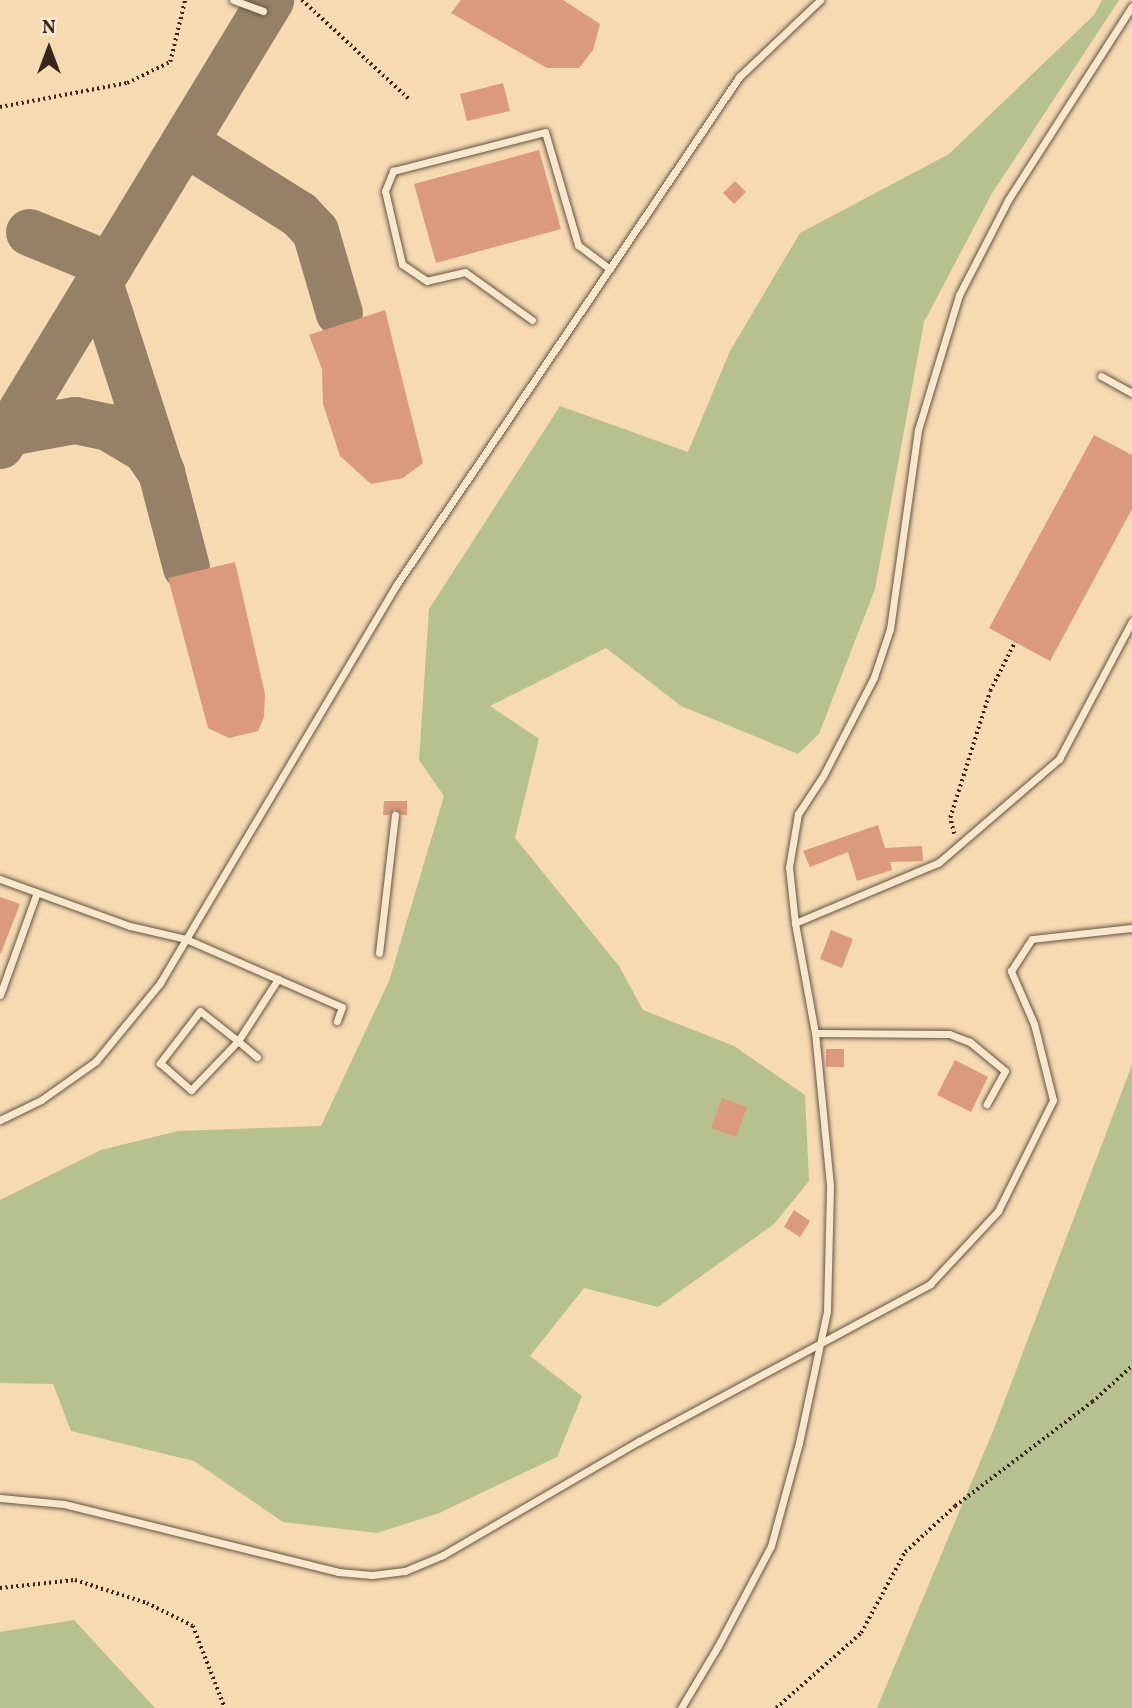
<!DOCTYPE html>
<html>
<head>
<meta charset="utf-8">
<style>
  body { margin:0 }
  #map { position:relative; width:1132px; height:1708px; overflow:hidden; background:#f5dab2; font-family:Vollkorn,serif }
  div>[style] { position:absolute }
  .green>* { inset:0; background:#b7c18f }
  .taxiway>* { height:47px; margin:-23.5px; padding:0 23.5px; transform-origin:23.5px; border-radius:23.5px; background:#968068 }
  .building>* { inset:0; background:#db997d }
  .path>* { height:3.5px; margin-top:-1.75px; transform-origin:0; background:repeating-linear-gradient(90deg,#36261d 0 2px,transparent 0 5.5px) }
  .roads { filter:drop-shadow(0 0 2px #665342) drop-shadow(0 0 2px #665342) }
  .lane>* { height:7px; margin:-3.5px; padding:0 3.5px; transform-origin:3.5px; border-radius:3.5px; background:#f8e7cd }
  span { translate:-50% -50%; white-space:nowrap; text-align:center; line-height:1.15; -webkit-text-stroke:7px #f8e7cd; paint-order:stroke }
  .north { position:absolute; left:14px; top:14px; width:70px; height:70px; -webkit-text-stroke:5px #f8e7cd; paint-order:stroke; rotate:0deg; font-size:19px; font-weight:700; line-height:28px; text-align:center; color:#36261d }
  .north::after { content:''; display:block; margin:auto; width:24px; height:32px; background:#36261d; clip-path:polygon(50% 0,100% 100%,50% 72%,0 100%) }
</style>
</head>
<body>
<div id="map">
  <div class="green">
    <div style="clip-path:polygon(1102px 0,1119px 0,991px 195px,924px 322px,875px 589px,819px 734px,798px 754px,681px 706px,606px 648px,490px 706px,539px 739px,515px 838px,619px 966px,643px 1010px,734px 1046px,805px 1095px,809px 1181px,774px 1224px,658px 1307px,584px 1288px,530px 1356px,582px 1396px,557px 1457px,439px 1513px,377px 1533px,283px 1522px,194px 1461px,71px 1431px,53px 1384px,0 1383px,0 1200px,101px 1150px,178px 1131px,321px 1126px,389px 981px,444px 796px,419px 760px,429px 609px,560px 406px,688px 452px,730px 351px,800px 233px,949px 154px,1094px 15px)"></div>
    <div style="clip-path:polygon(1132px 1065px,1132px 1708px,877px 1708px,993px 1431px)"></div>
    <div style="clip-path:polygon(74px 1620px,155px 1708px,0 1708px,0 1632px)"></div>
  </div>
  <div class="taxiway">
    <div style="left:184px;top:142px;width:136px;rotate:32.1deg"></div>
    <div style="left:299px;top:214px;width:23px;rotate:47deg"></div>
    <div style="left:315px;top:231px;width:85px;rotate:73.7deg"></div>
    <div style="left:29px;top:232px;width:87px;rotate:22.2deg"></div>
    <div style="left:99px;top:282px;width:195px;rotate:72.1deg"></div>
    <div style="left:8px;top:432px;width:68px;rotate:-10.2deg"></div>
    <div style="left:75px;top:420px;width:34px;rotate:12deg"></div>
    <div style="left:108px;top:427px;width:43px;rotate:30.7deg"></div>
    <div style="left:145px;top:449px;width:28px;rotate:55deg"></div>
    <div style="left:161px;top:472px;width:98px;rotate:75.3deg"></div>
    <div style="left:0;top:445px;width:521px;rotate:-58.75deg"></div>
  </div>
  <div class="building">
    <div style="clip-path:polygon(461px 0,563px 0,600px 24px,593px 50px,579px 68px,547px 68px,451px 13px)"></div>
    <div style="clip-path:polygon(503px 83px,510px 111px,467px 121px,460px 94px)"></div>
    <div style="clip-path:polygon(539px 150px,561px 229px,436px 263px,414px 184px)"></div>
    <div style="clip-path:polygon(735px 181px,746px 192px,734px 204px,723px 193px)"></div>
    <div style="clip-path:polygon(385px 310px,423px 463px,403px 478px,371px 484px,340px 456px,323px 404px,322px 369px,309px 335px)"></div>
    <div style="clip-path:polygon(1094px 435px,1132px 455px,1132px 509px,1050px 661px,989px 628px)"></div>
    <div style="clip-path:polygon(235px 562px,265px 694px,264px 717px,258px 731px,229px 738px,208px 728px,168px 578px)"></div>
    <div style="clip-path:polygon(384px 801px,407px 801px,407px 815px,401px 815px,395px 809px,389px 815px,383px 815px)"></div>
    <div style="clip-path:polygon(878px 825px,885px 848px,922px 846px,923px 861px,890px 862px,892px 870px,857px 881px,848px 852px,810px 867px,803px 851px)"></div>
    <div style="clip-path:polygon(0 897px,20px 904px,1px 953px,0 953px)"></div>
    <div style="clip-path:polygon(831px 930px,853px 939px,842px 968px,820px 959px)"></div>
    <div style="clip-path:polygon(826px 1049px,844px 1049px,844px 1067px,826px 1067px)"></div>
    <div style="clip-path:polygon(955px 1060px,988px 1077px,971px 1112px,937px 1095px)"></div>
    <div style="clip-path:polygon(722px 1098px,747px 1107px,736px 1137px,711px 1128px)"></div>
    <div style="clip-path:polygon(794px 1210px,810px 1221px,800px 1237px,784px 1227px)"></div>
  </div>
  <div class="path">
    <div style="left:302px;top:0;width:147px;rotate:42.8deg"></div>
    <div style="left:0;top:107px;width:129px;rotate:-10.7deg"></div>
    <div style="left:127px;top:83px;width:48px;rotate:-26deg"></div>
    <div style="left:170px;top:62px;width:64px;rotate:-76.4deg"></div>
    <div style="left:954px;top:834px;width:16px;rotate:-104deg"></div>
    <div style="left:950px;top:818px;width:133px;rotate:-72.5deg"></div>
    <div style="left:990px;top:691px;width:55px;rotate:-63deg"></div>
    <div style="left:0;top:1588px;width:75px;rotate:-6.1deg"></div>
    <div style="left:75px;top:1580px;width:76px;rotate:17.7deg"></div>
    <div style="left:147px;top:1603px;width:51px;rotate:26.6deg"></div>
    <div style="left:193px;top:1626px;width:88px;rotate:68.7deg"></div>
    <div style="left:776px;top:1708px;width:113px;rotate:-41.4deg"></div>
    <div style="left:861px;top:1633px;width:92px;rotate:-61.5deg"></div>
    <div style="left:905px;top:1552px;width:68px;rotate:-42.6deg"></div>
    <div style="left:955px;top:1506px;width:172px;rotate:-37.2deg"></div>
    <div style="left:1092px;top:1402px;width:54px;rotate:-42deg"></div>
  </div>
  <div class="roads">
    <div class="lane">
      <div style="left:233px;top:0;width:32px;rotate:20deg"></div>
      <div style="left:532px;top:320px;width:82px;rotate:-144.4deg"></div>
      <div style="left:465px;top:272px;width:39px;rotate:167deg"></div>
      <div style="left:427px;top:281px;width:30px;rotate:-146deg"></div>
      <div style="left:402px;top:264px;width:75px;rotate:-103.1deg"></div>
      <div style="left:385px;top:191px;width:22px;rotate:-68deg"></div>
      <div style="left:393px;top:171px;width:157px;rotate:-14.4deg"></div>
      <div style="left:545px;top:132px;width:118px;rotate:73.7deg"></div>
      <div style="left:578px;top:245px;width:40px;rotate:37deg"></div>
      <div style="left:1101px;top:376px;width:35px;rotate:29deg"></div>
      <div style="left:0;top:879px;width:138px;rotate:19.9deg"></div>
      <div style="left:130px;top:926px;width:57px;rotate:13.1deg"></div>
      <div style="left:186px;top:939px;width:170px;rotate:23.6deg"></div>
      <div style="left:342px;top:1007px;width:15px;rotate:110deg"></div>
      <div style="left:795px;top:923px;width:155px;rotate:-22.8deg"></div>
      <div style="left:938px;top:863px;width:160px;rotate:-40.7deg"></div>
      <div style="left:1059px;top:759px;width:156px;rotate:-62.1deg"></div>
      <div style="left:379px;top:953px;width:139px;rotate:-83.4deg"></div>
      <div style="left:0;top:995px;width:109px;rotate:-70.2deg"></div>
      <div style="left:815px;top:1033px;width:134px;rotate:0.4deg"></div>
      <div style="left:949px;top:1034px;width:22px;rotate:21deg"></div>
      <div style="left:970px;top:1042px;width:45px;rotate:39.6deg"></div>
      <div style="left:1005px;top:1071px;width:38px;rotate:119deg"></div>
      <div style="left:257px;top:1057px;width:25px;rotate:-140deg"></div>
      <div style="left:238px;top:1041px;width:48px;rotate:-141.7deg"></div>
      <div style="left:200px;top:1011px;width:66px;rotate:127.6deg"></div>
      <div style="left:160px;top:1063px;width:41px;rotate:41.1deg"></div>
      <div style="left:191px;top:1090px;width:68px;rotate:-46.2deg"></div>
      <div style="left:238px;top:1041px;width:74px;rotate:-57.2deg"></div>
      <div style="left:0;top:1120px;width:46px;rotate:-26deg"></div>
      <div style="left:41px;top:1100px;width:67px;rotate:-35.3deg"></div>
      <div style="left:96px;top:1061px;width:101px;rotate:-50.6deg"></div>
      <div style="left:160px;top:983px;width:464px;rotate:-59.3deg"></div>
      <div style="left:397px;top:584px;width:612px;rotate:-56deg"></div>
      <div style="left:739px;top:77px;width:112px;rotate:-43.5deg"></div>
      <div style="left:0;top:1498px;width:64px;rotate:5.4deg"></div>
      <div style="left:64px;top:1504px;width:282px;rotate:13.9deg"></div>
      <div style="left:338px;top:1572px;width:34px;rotate:5deg"></div>
      <div style="left:372px;top:1575px;width:33px;rotate:-7deg"></div>
      <div style="left:405px;top:1571px;width:41px;rotate:-22.8deg"></div>
      <div style="left:443px;top:1555px;width:227px;rotate:-30.2deg"></div>
      <div style="left:639px;top:1441px;width:331px;rotate:-28.3deg"></div>
      <div style="left:930px;top:1284px;width:100px;rotate:-47deg"></div>
      <div style="left:998px;top:1211px;width:124px;rotate:-63.6deg"></div>
      <div style="left:1053px;top:1100px;width:78px;rotate:-104deg"></div>
      <div style="left:1034px;top:1024px;width:58px;rotate:-113.5deg"></div>
      <div style="left:1011px;top:971px;width:38px;rotate:-57deg"></div>
      <div style="left:1032px;top:939px;width:101px;rotate:-6.3deg"></div>
      <div style="left:681px;top:1708px;width:72px;rotate:-59.2deg"></div>
      <div style="left:718px;top:1646px;width:113px;rotate:-62.1deg"></div>
      <div style="left:771px;top:1546px;width:107px;rotate:-74.8deg"></div>
      <div style="left:799px;top:1443px;width:135px;rotate:-78deg"></div>
      <div style="left:827px;top:1311px;width:126px;rotate:-88.6deg"></div>
      <div style="left:830px;top:1185px;width:153px;rotate:-95.6deg"></div>
      <div style="left:815px;top:1033px;width:112px;rotate:-100.3deg"></div>
      <div style="left:795px;top:923px;width:56px;rotate:-96.1deg"></div>
      <div style="left:789px;top:867px;width:54px;rotate:-80.4deg"></div>
      <div style="left:798px;top:814px;width:45px;rotate:-56.7deg"></div>
      <div style="left:823px;top:776px;width:111px;rotate:-62.7deg"></div>
      <div style="left:874px;top:677px;width:51px;rotate:-71.6deg"></div>
      <div style="left:890px;top:629px;width:201px;rotate:-82deg"></div>
      <div style="left:918px;top:430px;width:141px;rotate:-73.1deg"></div>
      <div style="left:959px;top:295px;width:107px;rotate:-62.7deg"></div>
      <div style="left:1008px;top:200px;width:230px;rotate:-57.4deg"></div>
    </div>
  </div>
  <div class="north">N</div>
</div>
</body>
</html>
